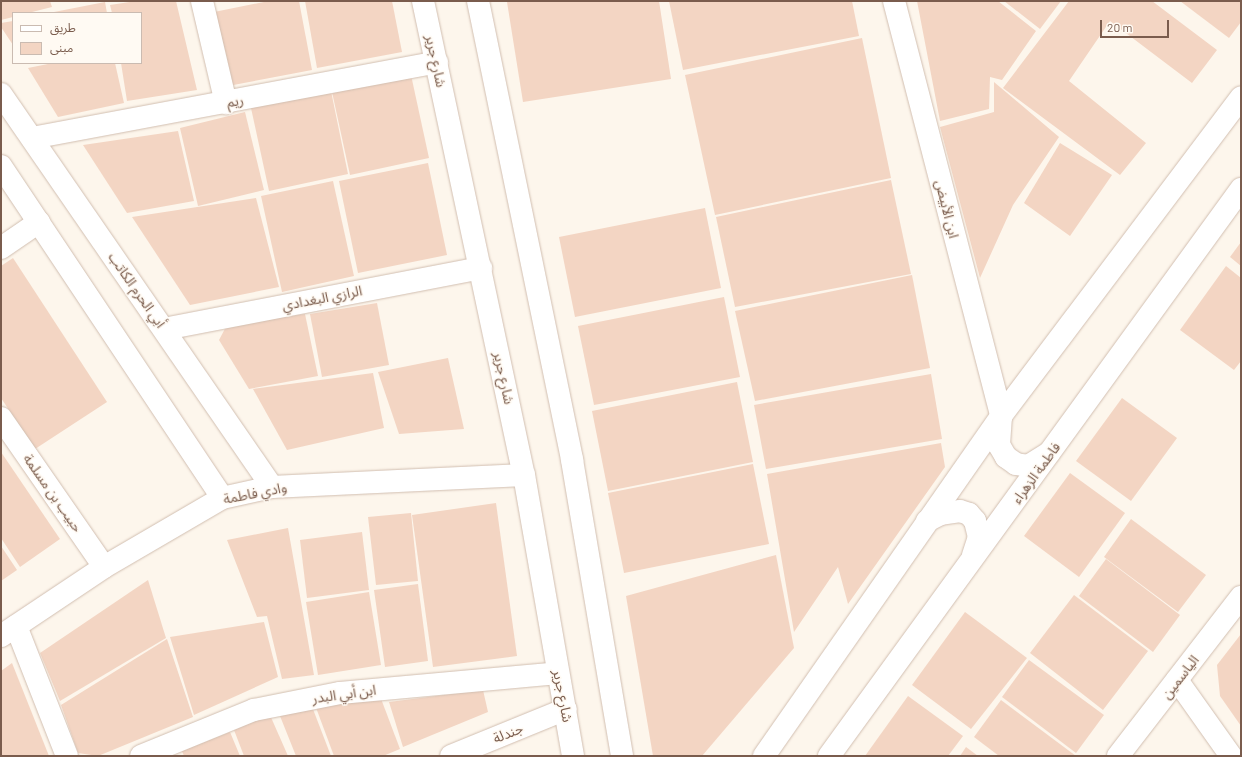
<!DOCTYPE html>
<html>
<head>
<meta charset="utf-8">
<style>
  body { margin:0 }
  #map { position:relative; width:1242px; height:757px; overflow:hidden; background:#fdf6ec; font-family:Barlow,"Noto Sans Arabic",sans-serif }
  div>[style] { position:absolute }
  .building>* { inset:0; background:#f3d5c3 }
  .roads { filter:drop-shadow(0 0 1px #d1beb0) drop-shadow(0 0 1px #d1beb0) }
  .minor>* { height:22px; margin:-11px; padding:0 11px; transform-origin:11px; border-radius:11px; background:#fff }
  .secondary>* { height:22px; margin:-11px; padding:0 11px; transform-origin:11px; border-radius:11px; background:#fff }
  span { translate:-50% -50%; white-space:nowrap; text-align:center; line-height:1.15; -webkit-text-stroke:3px #fffaf3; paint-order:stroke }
  .street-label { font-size:14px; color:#7a5c4d }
  .frame { position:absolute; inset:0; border:2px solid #7a5c4d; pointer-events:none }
  .legend { position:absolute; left:12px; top:12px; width:130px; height:52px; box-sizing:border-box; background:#fffaf3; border:1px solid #cabbb1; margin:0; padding:5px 7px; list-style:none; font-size:12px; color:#7a5c4d }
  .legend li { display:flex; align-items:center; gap:8px; height:20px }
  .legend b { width:20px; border:1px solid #cabbb1 }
  .scale { position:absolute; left:1100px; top:20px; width:69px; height:18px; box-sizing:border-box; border:2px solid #7a5c4d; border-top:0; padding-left:5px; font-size:12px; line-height:14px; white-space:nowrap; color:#7a5c4d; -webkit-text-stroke:3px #fffaf3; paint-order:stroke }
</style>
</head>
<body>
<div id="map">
  <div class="building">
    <div style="clip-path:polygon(1px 1px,50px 1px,52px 7px,28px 13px,13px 13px,13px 17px,1px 20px)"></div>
    <div style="clip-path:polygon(136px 1px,176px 1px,197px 90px,127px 101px,121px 63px,141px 63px,141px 13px,112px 13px,110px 5px)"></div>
    <div style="clip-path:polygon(269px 1px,299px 1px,312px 70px,228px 86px,214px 12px)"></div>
    <div style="clip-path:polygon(305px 1px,392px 1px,402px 52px,317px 68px)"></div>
    <div style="clip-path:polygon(514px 1px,659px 1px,671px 79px,523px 102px,507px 2px)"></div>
    <div style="clip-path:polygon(669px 1px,852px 1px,859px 36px,683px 70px)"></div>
    <div style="clip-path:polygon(917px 1px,998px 1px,1036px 31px,1002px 80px,990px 77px,989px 109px,940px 121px)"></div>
    <div style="clip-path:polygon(1004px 1px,1061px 1px,1040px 29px)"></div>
    <div style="clip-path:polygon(1069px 1px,1152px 1px,1217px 50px,1192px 83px,1110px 21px,1069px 81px,1146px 143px,1120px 175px,1003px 88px)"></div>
    <div style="clip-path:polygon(1180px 1px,1241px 1px,1241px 22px,1229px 38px)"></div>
    <div style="clip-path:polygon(105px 2px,107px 13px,55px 13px,54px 12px)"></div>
    <div style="clip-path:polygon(13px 21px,13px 45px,1px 27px,1px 23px)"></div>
    <div style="clip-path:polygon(862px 38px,891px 178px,715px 215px,685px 75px)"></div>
    <div style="clip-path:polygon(53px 63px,115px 63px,124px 103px,58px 117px,28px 68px)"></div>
    <div style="clip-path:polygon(411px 75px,429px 158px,350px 175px,332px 92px)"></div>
    <div style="clip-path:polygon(994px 82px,1059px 137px,1013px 205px,980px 278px,940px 127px,994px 112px)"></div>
    <div style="clip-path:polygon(331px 91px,348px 174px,269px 191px,251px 108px)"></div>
    <div style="clip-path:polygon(245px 112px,264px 190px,198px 206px,180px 128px)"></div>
    <div style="clip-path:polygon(178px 131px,194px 201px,127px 213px,83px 145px)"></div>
    <div style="clip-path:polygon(1060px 143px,1112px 175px,1070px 236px,1024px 203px)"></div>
    <div style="clip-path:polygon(428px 163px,447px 255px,358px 273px,339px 181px)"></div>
    <div style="clip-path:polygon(891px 180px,911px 274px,735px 307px,716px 217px)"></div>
    <div style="clip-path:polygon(333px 181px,354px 276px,282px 292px,261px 196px)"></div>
    <div style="clip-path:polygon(256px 198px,279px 287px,190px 305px,132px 217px)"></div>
    <div style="clip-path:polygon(705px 208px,721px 288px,575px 317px,559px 237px)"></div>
    <div style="clip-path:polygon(1241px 242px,1241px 266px,1230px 257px)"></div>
    <div style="clip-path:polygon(13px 258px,107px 402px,35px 449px,1px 398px,1px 266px)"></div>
    <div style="clip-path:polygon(1226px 266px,1241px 278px,1241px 361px,1234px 370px,1180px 330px)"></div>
    <div style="clip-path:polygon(912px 275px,930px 368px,755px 401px,735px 311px)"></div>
    <div style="clip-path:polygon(724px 297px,740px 377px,594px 405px,578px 326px)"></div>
    <div style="clip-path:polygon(377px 303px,389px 365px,322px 377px,310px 314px)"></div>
    <div style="clip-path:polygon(305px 314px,318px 376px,249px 389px,219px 340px,227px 325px)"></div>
    <div style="clip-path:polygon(448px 358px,464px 429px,399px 434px,378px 372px)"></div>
    <div style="clip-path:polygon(373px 373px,384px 428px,287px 450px,253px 389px)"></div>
    <div style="clip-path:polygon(931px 374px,942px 439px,766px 469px,754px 405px)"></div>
    <div style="clip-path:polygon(737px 382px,753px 462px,608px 491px,592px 411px)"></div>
    <div style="clip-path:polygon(1122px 398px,1177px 438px,1131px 501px,1076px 461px)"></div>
    <div style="clip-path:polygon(941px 443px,945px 467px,848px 604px,838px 567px,794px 632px,767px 474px)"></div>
    <div style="clip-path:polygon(1px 452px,60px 539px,20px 567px,1px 538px)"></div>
    <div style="clip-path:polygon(753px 464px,769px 544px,624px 573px,608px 493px)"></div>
    <div style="clip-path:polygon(1070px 473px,1125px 513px,1079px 577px,1024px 536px)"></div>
    <div style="clip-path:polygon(496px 503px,517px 656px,433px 667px,412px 515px)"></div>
    <div style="clip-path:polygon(411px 513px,418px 581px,376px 585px,368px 517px)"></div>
    <div style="clip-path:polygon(1131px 519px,1206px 575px,1178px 612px,1104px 557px)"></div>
    <div style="clip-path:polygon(288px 528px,314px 675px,282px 679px,267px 616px,257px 617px,227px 540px)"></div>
    <div style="clip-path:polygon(362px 532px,369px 590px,307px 598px,300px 540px)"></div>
    <div style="clip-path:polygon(1px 546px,17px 570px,1px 581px)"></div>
    <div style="clip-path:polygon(776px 555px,794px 648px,702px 756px,653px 756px,626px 596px)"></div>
    <div style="clip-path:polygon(1106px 559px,1180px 615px,1153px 652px,1079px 596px)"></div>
    <div style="clip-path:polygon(148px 580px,166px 638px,60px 701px,40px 653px)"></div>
    <div style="clip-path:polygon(418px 584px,428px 661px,385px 667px,374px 590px)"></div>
    <div style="clip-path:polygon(369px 592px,381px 665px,318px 675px,306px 602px)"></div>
    <div style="clip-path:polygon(1074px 595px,1148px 651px,1103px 710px,1030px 653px)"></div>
    <div style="clip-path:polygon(965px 612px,1027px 658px,971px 729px,912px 685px)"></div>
    <div style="clip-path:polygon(264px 622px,278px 677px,194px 715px,170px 637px)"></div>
    <div style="clip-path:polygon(1241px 634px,1241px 726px,1220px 696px,1217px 665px)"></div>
    <div style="clip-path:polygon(167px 639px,193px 717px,98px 756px,78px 753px,61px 705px)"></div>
    <div style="clip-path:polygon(1029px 660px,1104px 715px,1076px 753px,1002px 697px)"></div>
    <div style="clip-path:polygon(12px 663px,49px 756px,1px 756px,1px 671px)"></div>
    <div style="clip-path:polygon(483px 690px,488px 712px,403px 747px,389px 702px)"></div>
    <div style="clip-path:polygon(380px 696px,400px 749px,383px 756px,334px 756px,315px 705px)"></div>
    <div style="clip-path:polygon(908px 696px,963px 736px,948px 756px,865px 756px)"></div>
    <div style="clip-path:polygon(1001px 700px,1076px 756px,999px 756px,974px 737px)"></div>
    <div style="clip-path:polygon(311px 704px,331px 756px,296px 756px,278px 711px)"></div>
    <div style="clip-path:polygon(270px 715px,288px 756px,244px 756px,234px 730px)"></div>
    <div style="clip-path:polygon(230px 732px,240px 756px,184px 756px,182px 751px)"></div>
    <div style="clip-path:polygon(966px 747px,978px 756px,960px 756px)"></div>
  </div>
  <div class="roads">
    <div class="minor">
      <div style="left:202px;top:1px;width:105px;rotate:76.8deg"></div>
      <div style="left:894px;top:1px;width:429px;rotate:75.5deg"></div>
      <div style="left:1px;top:94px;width:477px;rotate:55.4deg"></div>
      <div style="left:32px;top:138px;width:412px;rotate:-10.6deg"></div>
      <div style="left:1px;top:166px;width:399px;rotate:56.3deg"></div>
      <div style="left:1px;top:248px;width:46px;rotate:-34.4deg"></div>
      <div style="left:164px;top:329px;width:323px;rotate:-10.9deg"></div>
      <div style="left:1px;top:418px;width:181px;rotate:55.3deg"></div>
      <div style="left:16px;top:626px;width:140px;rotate:68.6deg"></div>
      <div style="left:1px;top:636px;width:124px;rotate:-33.8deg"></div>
      <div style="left:104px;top:567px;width:137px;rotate:-30.3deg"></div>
      <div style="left:222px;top:498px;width:51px;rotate:-12.4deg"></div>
      <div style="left:272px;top:487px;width:252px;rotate:-2.7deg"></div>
      <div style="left:1177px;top:680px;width:93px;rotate:54.6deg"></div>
      <div style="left:141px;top:756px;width:122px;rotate:-22.2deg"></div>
      <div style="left:254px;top:710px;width:88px;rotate:-11.2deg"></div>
      <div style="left:340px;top:693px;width:219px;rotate:-5.2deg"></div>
      <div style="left:451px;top:756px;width:124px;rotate:-22.2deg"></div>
      <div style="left:1118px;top:756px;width:201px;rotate:-52.3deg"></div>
    </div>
    <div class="secondary">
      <div style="left:423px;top:1px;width:485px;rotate:78deg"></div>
      <div style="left:524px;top:475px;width:285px;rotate:80.1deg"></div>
      <div style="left:478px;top:1px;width:469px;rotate:78.4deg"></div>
      <div style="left:572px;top:460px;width:300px;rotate:80.4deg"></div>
      <div style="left:1001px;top:416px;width:29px;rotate:94deg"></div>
      <div style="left:999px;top:445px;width:14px;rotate:60deg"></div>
      <div style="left:1006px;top:457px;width:12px;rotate:35deg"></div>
      <div style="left:1016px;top:464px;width:12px;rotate:9deg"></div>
      <div style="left:1028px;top:466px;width:25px;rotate:-32deg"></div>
      <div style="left:927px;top:521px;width:16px;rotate:-27deg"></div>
      <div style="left:941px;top:514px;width:19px;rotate:-9deg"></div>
      <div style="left:960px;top:511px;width:9px;rotate:18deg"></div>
      <div style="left:969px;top:514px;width:9px;rotate:49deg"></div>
      <div style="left:975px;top:521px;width:16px;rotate:76deg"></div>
      <div style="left:979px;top:537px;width:20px;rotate:108deg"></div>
      <div style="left:764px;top:756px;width:414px;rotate:-55.1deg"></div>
      <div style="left:1001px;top:416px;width:399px;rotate:-53deg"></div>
      <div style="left:829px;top:756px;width:701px;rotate:-54deg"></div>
    </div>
  </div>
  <div class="street-label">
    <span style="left:436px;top:61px;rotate:78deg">شارع جرير</span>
    <span style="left:235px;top:101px;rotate:-11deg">ريم</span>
    <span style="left:947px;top:209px;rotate:76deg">ابن الأبيض</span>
    <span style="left:137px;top:290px;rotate:55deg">أبي الحرم الكاتب</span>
    <span style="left:322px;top:298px;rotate:-11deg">الرازي البغدادي</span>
    <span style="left:504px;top:378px;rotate:78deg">شارع جرير</span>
    <span style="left:1036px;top:473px;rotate:-54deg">فاطمة الزهراء</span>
    <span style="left:53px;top:493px;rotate:55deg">حبيب بن مسلمة</span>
    <span style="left:255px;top:493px;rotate:-11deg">وادي فاطمة</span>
    <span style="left:1180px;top:677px;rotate:-52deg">الياسمين</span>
    <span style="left:344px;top:694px;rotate:-8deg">ابن أبي البدر</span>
    <span style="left:563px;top:696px;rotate:79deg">شارع جرير</span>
    <span style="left:508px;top:733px;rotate:-22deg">جندلة</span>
  </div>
  <div class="frame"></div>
  <ul class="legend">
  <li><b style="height:5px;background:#fff"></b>طريق</li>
  <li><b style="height:11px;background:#f3d5c3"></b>مبنى</li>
  </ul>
  <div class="scale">20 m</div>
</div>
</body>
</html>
